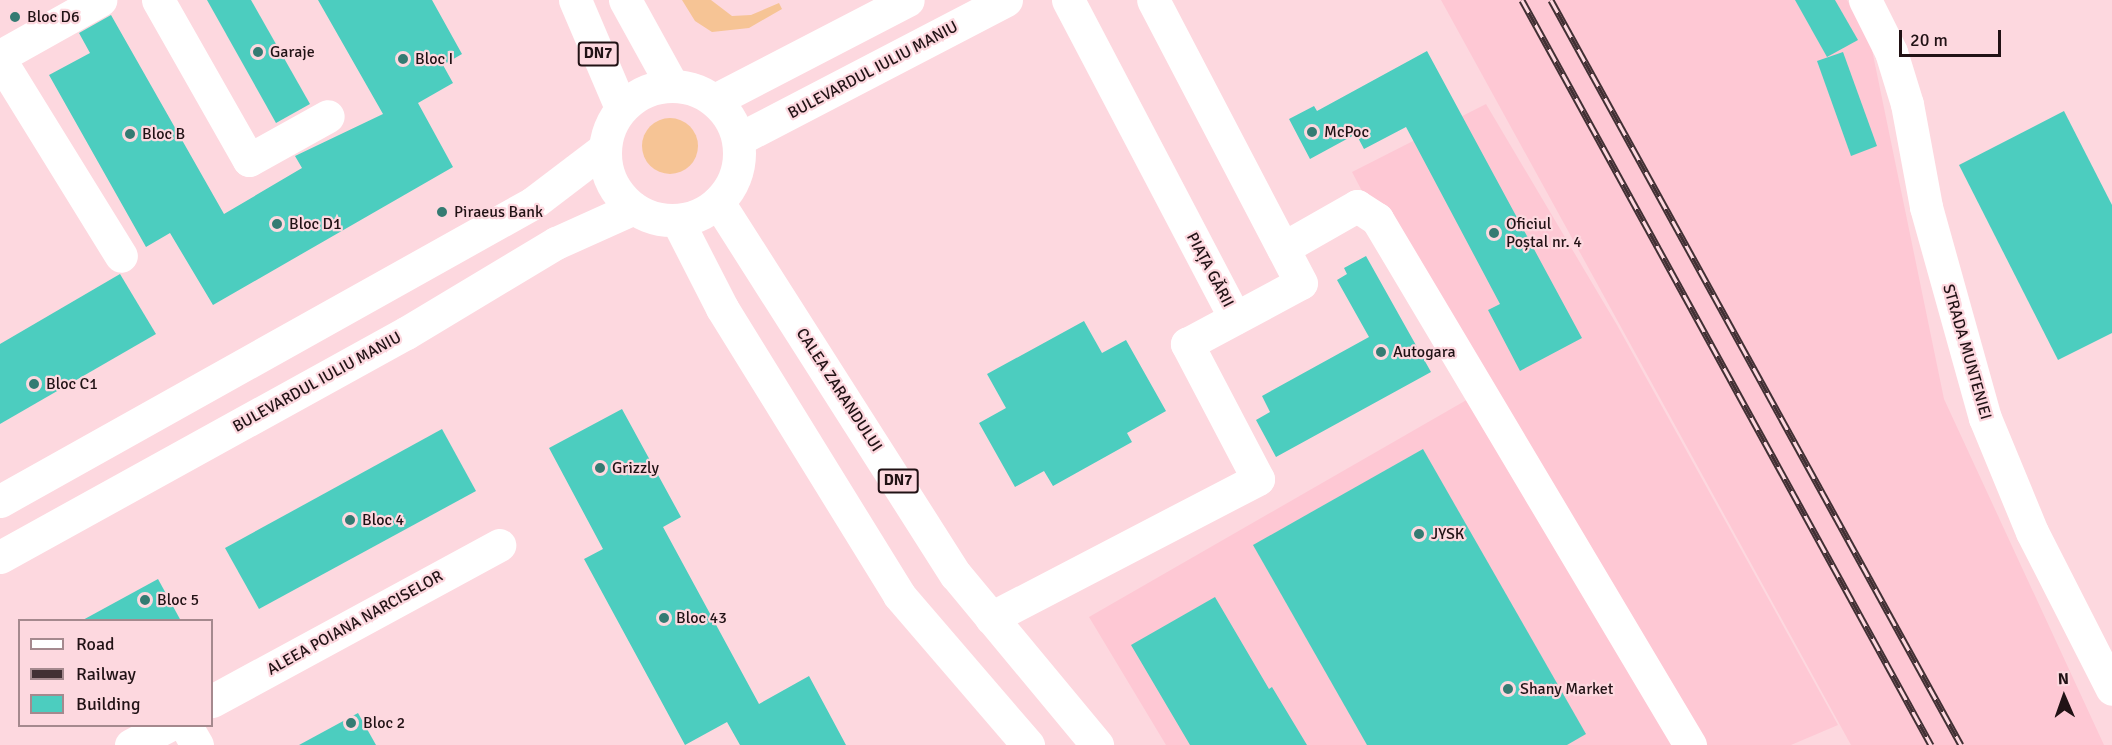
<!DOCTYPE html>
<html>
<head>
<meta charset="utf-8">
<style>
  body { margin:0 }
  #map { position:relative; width:2112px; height:745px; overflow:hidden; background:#fdd8df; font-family:Signika,sans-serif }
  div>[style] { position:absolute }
  .built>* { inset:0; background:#fec8d4 }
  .green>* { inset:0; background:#f6c495 }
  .round { border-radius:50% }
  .building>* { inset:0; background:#4ccdbf }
  .minor>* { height:33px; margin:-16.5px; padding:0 16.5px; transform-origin:16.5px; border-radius:16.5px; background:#fff }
  .major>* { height:33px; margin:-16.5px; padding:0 16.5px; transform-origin:16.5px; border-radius:16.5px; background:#fff }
  .major>.ring { margin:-16.5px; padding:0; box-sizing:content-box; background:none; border:33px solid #fff; border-radius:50% }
  .rail>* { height:7px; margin-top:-3.5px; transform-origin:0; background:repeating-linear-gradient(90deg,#fdd8df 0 14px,#423034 0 28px); box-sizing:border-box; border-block:2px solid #423034 }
  .dots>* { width:16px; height:16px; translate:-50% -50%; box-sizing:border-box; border:3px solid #fdd8df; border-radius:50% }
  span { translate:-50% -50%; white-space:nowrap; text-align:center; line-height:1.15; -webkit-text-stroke:4.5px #fdd8df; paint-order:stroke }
  .shield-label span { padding:2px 4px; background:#fdd8df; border:2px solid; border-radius:4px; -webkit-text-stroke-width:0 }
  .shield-label { font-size:15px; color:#211215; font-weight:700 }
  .poi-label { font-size:16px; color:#211215 }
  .left { translate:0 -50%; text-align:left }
  .street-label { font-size:16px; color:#211215 }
  .legend { position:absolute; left:18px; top:619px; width:195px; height:108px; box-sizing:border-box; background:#fdd8df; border:2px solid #a5898e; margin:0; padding:8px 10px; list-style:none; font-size:18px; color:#211215 }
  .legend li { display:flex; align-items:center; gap:12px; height:30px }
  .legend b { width:30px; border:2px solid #a5898e }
  .north { position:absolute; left:2034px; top:667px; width:60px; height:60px; -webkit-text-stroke:4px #fdd8df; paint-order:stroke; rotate:358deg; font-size:16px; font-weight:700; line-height:24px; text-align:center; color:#211215 }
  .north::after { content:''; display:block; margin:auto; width:21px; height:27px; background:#211215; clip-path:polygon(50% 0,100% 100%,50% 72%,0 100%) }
  .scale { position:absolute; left:1899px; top:30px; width:102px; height:27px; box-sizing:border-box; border:3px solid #211215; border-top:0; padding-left:8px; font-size:18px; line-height:21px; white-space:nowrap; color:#211215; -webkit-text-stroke:4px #fdd8df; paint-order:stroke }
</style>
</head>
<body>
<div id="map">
  <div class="built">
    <div style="clip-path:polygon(1441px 0,1847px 0,1870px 40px,1944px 399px,2104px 745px,1851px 745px)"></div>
    <div style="clip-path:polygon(1486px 104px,1617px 325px,1838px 725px,1791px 745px,1166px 745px,1089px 617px,1470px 398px,1352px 172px)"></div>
  </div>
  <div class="green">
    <div style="clip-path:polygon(682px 0,711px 0,732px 16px,751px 15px,779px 3px,782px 9px,749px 28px,712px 32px,695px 21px)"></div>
    <div class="round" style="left:642px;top:118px;width:56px;height:56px"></div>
  </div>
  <div class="building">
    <div style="clip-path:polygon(207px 0,251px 0,310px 104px,276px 123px)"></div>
    <div style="clip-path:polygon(318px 0,432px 0,462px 54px,443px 65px,453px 83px,418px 103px,453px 167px,213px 305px,170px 233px,146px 247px,49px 75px,90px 53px,79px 33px,111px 15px,224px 214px,302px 168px,295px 156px,383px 114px)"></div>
    <div style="clip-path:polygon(1795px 0,1835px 0,1858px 40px,1827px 57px)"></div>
    <div style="clip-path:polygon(1427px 51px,1582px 338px,1520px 371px,1488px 310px,1500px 304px,1406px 127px,1364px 149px,1356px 134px,1310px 159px,1289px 119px,1314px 106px,1317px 111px)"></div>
    <div style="clip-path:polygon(1843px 52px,1877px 146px,1851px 156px,1817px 61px)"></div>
    <div style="clip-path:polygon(2064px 111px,2112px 205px,2112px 333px,2058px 360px,1959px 165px)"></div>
    <div style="clip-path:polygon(1366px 256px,1431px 372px,1276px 457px,1256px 420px,1270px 412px,1262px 396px,1369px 337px,1337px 280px,1347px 274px,1344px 268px)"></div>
    <div style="clip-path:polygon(120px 274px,156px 334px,0 424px,0 344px)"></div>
    <div style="clip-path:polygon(1084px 321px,1102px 353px,1126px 340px,1166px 411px,1127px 433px,1132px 442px,1053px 486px,1044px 471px,1015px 487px,979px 423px,1006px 408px,987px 374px)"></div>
    <div style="clip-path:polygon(622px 409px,681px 517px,663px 527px,759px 704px,809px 676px,846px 745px,740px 745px,727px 722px,685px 745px,584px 559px,603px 549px,549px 448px)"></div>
    <div style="clip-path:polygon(442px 429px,476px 491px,259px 609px,225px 548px)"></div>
    <div style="clip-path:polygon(1423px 449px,1586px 734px,1567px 745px,1367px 745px,1253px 545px)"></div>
    <div style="clip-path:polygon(158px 579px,181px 621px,81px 621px)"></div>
    <div style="clip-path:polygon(1215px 597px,1269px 689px,1272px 687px,1307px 745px,1190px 745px,1131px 645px)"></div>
    <div style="clip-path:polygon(358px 713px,376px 745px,299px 745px)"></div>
  </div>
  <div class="minor">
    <div style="left:158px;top:0;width:184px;rotate:60.4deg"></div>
    <div style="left:249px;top:160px;width:90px;rotate:-29.1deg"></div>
    <div style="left:1068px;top:0;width:359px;rotate:62.3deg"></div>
    <div style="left:1865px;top:0;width:58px;rotate:63.4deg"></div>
    <div style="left:1891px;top:52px;width:54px;rotate:72.9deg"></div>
    <div style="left:1907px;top:104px;width:105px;rotate:79.5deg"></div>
    <div style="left:1926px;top:207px;width:219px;rotate:74.4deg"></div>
    <div style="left:1985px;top:418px;width:123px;rotate:67.6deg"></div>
    <div style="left:2032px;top:532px;width:176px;rotate:63deg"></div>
    <div style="left:0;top:56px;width:115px;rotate:-29.2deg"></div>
    <div style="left:0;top:60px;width:230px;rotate:58.3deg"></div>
    <div style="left:715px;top:100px;width:217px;rotate:-27.4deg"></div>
    <div style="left:739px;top:139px;width:301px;rotate:-27.5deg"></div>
    <div style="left:1283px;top:248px;width:85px;rotate:-29.6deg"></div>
    <div style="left:1357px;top:206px;width:24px;rotate:33deg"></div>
    <div style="left:1377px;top:219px;width:612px;rotate:59.24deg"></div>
    <div style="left:991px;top:618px;width:301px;rotate:-27.5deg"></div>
    <div style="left:1258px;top:479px;width:153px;rotate:-117.7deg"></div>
    <div style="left:1187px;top:344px;width:129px;rotate:-28.2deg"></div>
    <div style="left:1301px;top:283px;width:319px;rotate:-117.6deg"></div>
    <div style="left:212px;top:701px;width:327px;rotate:-28.5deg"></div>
    <div style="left:186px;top:726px;width:22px;rotate:60deg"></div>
    <div style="left:131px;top:745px;width:41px;rotate:-27.8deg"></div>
  </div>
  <div class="major">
    <div style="left:575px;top:0;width:117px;rotate:66.9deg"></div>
    <div style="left:625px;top:0;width:97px;rotate:61.1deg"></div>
    <div class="ring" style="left:605px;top:86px;width:101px;height:101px"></div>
    <div style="left:718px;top:202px;width:442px;rotate:57.5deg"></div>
    <div style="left:956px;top:575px;width:221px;rotate:50.3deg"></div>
    <div style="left:677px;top:220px;width:99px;rotate:62.9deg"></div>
    <div style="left:722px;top:308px;width:337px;rotate:58.3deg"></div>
    <div style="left:899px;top:595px;width:198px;rotate:49.3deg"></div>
    <div style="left:0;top:501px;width:611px;rotate:-29.21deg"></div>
    <div style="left:533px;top:203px;width:89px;rotate:-37.3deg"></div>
    <div style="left:0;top:557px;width:464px;rotate:-28.9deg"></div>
    <div style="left:406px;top:333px;width:175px;rotate:-31deg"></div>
    <div style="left:556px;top:243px;width:85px;rotate:-24.2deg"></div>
  </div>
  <div class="rail">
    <div style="left:1522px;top:0;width:850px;rotate:61.23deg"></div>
    <div style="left:1551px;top:0;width:850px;rotate:61.17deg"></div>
  </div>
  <div class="dots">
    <div style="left:15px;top:17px;background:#347b72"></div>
    <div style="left:258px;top:52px;background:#347b72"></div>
    <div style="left:403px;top:59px;background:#347b72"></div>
    <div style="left:1312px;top:132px;background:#347b72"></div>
    <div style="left:130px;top:134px;background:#347b72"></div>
    <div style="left:442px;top:212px;background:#347b72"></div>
    <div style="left:277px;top:224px;background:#347b72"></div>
    <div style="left:1494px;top:233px;background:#347b72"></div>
    <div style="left:1381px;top:352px;background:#347b72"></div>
    <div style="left:34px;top:384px;background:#347b72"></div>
    <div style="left:600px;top:468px;background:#347b72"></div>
    <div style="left:350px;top:520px;background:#347b72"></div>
    <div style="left:1419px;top:534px;background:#347b72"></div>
    <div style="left:145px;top:600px;background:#347b72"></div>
    <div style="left:664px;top:618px;background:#347b72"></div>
    <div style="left:1508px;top:689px;background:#347b72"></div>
    <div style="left:351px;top:723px;background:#347b72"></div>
  </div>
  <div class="shield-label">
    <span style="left:598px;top:54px">DN7</span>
    <span style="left:898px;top:481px">DN7</span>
  </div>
  <div class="poi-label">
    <span class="left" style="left:27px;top:17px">Bloc D6</span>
    <span class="left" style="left:270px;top:52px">Garaje</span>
    <span class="left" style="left:415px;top:59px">Bloc I</span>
    <span class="left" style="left:1324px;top:132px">McPoc</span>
    <span class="left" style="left:142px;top:134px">Bloc B</span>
    <span class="left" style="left:454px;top:212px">Piraeus Bank</span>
    <span class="left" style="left:289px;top:224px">Bloc D1</span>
    <span class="left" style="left:1506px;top:233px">Oficiul<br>Poștal nr. 4</span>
    <span class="left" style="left:1393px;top:352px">Autogara</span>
    <span class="left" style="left:46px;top:384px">Bloc C1</span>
    <span class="left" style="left:612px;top:468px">Grizzly</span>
    <span class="left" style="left:362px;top:520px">Bloc 4</span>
    <span class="left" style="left:1431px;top:534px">JYSK</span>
    <span class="left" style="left:157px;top:600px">Bloc 5</span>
    <span class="left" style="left:676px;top:618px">Bloc 43</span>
    <span class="left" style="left:1520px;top:689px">Shany Market</span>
    <span class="left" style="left:363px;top:723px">Bloc 2</span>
  </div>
  <div class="street-label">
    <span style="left:873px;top:70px;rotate:-28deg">BULEVARDUL IULIU MANIU</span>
    <span style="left:1210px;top:270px;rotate:62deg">PIAȚA GĂRII</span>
    <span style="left:1967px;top:352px;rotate:74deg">STRADA MUNTENIEI</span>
    <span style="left:317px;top:382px;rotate:-29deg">BULEVARDUL IULIU MANIU</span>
    <span style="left:839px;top:390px;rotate:57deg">CALEA ZARANDULUI</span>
    <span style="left:355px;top:623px;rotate:-29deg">ALEEA POIANA NARCISELOR</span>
  </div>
  <ul class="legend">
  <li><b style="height:8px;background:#fff"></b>Road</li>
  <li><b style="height:8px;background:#423034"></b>Railway</li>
  <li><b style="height:16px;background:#4ccdbf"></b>Building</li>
  </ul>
  <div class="north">N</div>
  <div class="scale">20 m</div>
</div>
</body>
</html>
